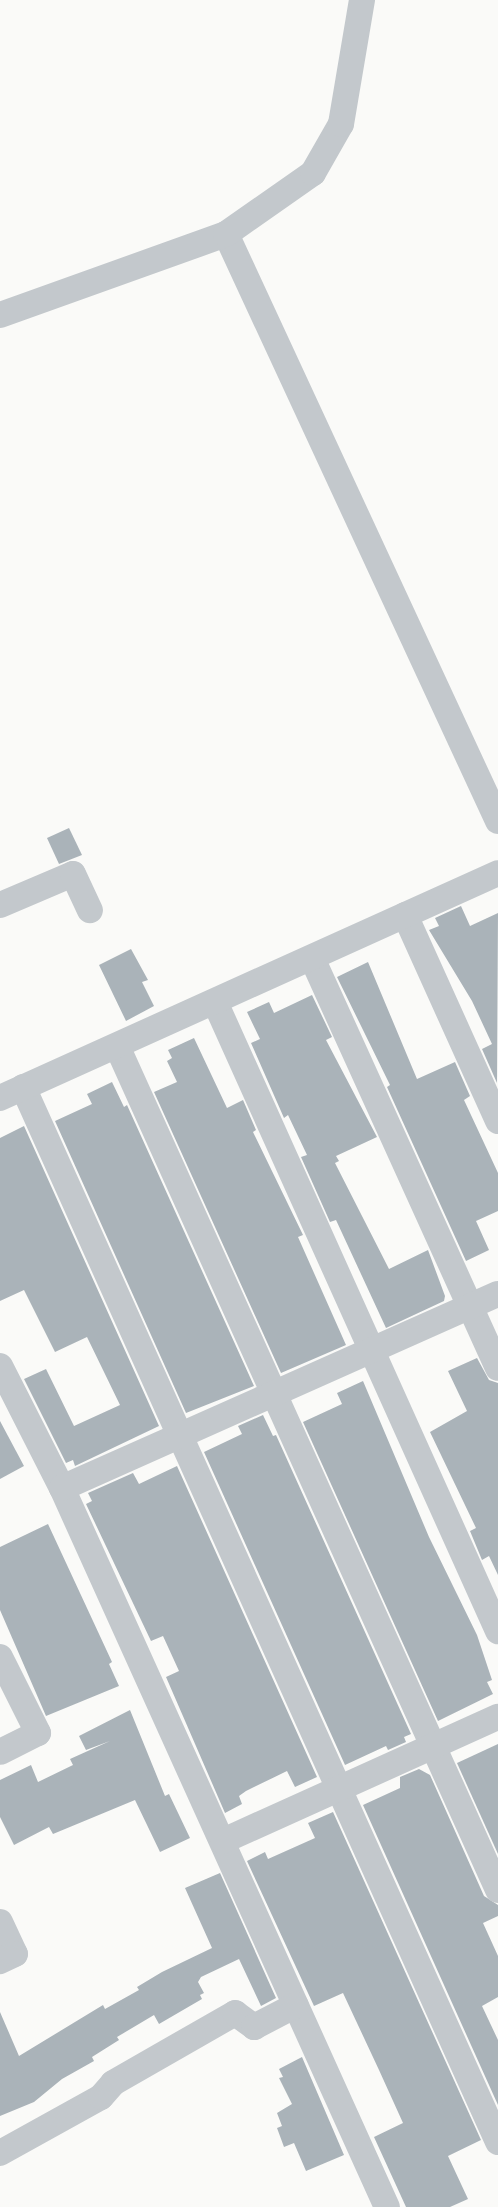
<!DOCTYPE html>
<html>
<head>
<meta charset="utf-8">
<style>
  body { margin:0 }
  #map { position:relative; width:498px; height:2207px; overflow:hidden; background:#fafaf8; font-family:"Alegreya Sans",sans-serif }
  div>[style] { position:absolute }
  .building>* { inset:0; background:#aab3b9 }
  .minor>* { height:26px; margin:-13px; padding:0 13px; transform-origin:13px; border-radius:13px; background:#c3c8cc }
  span { translate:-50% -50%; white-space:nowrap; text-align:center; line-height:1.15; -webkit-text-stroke:6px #fff; paint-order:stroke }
</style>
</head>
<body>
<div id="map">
  <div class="building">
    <div style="clip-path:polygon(69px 828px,82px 855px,59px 864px,47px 838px)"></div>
    <div style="clip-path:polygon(461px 906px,470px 926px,498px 913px,497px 1083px,482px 1049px,492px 1044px,472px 1001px,429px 930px,439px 926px,435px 918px)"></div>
    <div style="clip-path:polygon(131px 949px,148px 980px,142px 982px,154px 1006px,126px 1021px,99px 965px)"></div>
    <div style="clip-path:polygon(368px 962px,417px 1079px,455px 1062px,470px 1096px,464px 1100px,498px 1173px,498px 1211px,476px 1221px,489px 1250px,466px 1261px,387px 1087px,390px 1085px,337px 977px)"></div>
    <div style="clip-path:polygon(312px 995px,332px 1037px,326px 1040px,377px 1137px,336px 1156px,339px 1161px,335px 1163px,389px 1269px,428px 1250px,445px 1296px,444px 1301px,386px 1328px,336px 1220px,330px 1222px,301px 1157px,307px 1155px,288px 1115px,284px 1118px,251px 1043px,260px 1039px,247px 1012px,269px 1002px,274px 1013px)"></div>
    <div style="clip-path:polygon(194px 1038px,227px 1108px,243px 1100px,256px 1130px,253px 1132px,303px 1235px,298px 1237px,346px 1345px,281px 1373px,154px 1092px,177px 1082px,167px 1061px,172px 1058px,168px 1050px)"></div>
    <div style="clip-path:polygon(112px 1082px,124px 1107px,127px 1105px,254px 1386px,186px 1413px,55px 1121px,92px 1104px,87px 1094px)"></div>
    <div style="clip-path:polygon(24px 1126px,159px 1426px,75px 1466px,73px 1460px,66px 1463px,24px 1379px,46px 1369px,74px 1426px,120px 1405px,87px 1337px,55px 1352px,24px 1290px,0 1301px,0 1138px)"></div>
    <div style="clip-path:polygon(477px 1358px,489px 1380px,498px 1383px,498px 1575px,489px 1556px,482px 1560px,470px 1531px,476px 1528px,430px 1432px,467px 1411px,448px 1371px)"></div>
    <div style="clip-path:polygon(363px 1381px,429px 1537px,477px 1635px,492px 1680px,487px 1682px,493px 1694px,438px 1721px,303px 1422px,342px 1404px,337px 1393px)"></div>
    <div style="clip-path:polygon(263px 1415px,273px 1436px,276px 1435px,411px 1734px,404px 1737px,406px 1742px,388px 1750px,386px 1746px,345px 1765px,204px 1452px,242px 1434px,238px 1426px)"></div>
    <div style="clip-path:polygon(0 1421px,24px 1466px,0 1479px)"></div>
    <div style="clip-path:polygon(177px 1466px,317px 1777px,295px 1787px,287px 1771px,246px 1791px,239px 1796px,242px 1804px,225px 1813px,166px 1677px,179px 1671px,163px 1636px,151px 1641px,86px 1504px,92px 1501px,88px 1493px,133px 1473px,139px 1484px)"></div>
    <div style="clip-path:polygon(48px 1524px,112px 1662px,109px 1664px,119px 1686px,46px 1716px,0 1610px,0 1547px)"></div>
    <div style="clip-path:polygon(130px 1710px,165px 1796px,169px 1794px,190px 1838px,160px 1852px,135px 1800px,53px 1834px,49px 1827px,14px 1845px,0 1817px,0 1780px,31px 1765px,38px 1782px,73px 1765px,70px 1759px,110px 1741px,86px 1750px,79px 1736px)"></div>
    <div style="clip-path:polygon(498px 1744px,498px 1854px,457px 1763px)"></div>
    <div style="clip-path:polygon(419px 1769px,430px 1775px,484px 1896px,498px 1905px,498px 1916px,483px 1923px,498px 1956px,498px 1997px,482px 2006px,498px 2040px,498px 2105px,363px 1805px,400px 1788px,400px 1777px)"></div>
    <div style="clip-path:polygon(333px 1812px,481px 2140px,448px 2156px,468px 2199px,450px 2207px,406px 2207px,374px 2137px,403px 2123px,379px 2070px,343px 1993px,314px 2006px,247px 1861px,265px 1852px,268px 1859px,315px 1838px,308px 1823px)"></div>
    <div style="clip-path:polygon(220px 1873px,276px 1998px,261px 2006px,239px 1959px,201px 1977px,198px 1982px,204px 1993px,200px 1995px,202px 1999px,159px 2024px,154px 2015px,117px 2037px,119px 2040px,92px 2057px,94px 2061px,62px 2079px,34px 2102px,0 2116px,0 2012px,19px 2056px,103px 2005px,105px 2009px,139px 1990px,137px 1987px,162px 1972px,212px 1948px,185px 1888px)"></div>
    <div style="clip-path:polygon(302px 2057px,344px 2155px,306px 2171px,294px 2143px,284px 2147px,277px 2128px,282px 2126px,277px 2113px,292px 2104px,279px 2078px,283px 2077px,279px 2069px)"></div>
  </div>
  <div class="minor">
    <div style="left:226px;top:234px;width:647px;rotate:65.14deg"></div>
    <div style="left:0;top:315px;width:240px;rotate:-19.7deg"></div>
    <div style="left:226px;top:234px;width:106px;rotate:-35deg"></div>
    <div style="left:313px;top:173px;width:56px;rotate:-60.3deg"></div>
    <div style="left:341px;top:124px;width:126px;rotate:-80.4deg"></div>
    <div style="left:0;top:905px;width:79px;rotate:-23deg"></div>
    <div style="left:73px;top:874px;width:40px;rotate:65deg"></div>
    <div style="left:405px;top:915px;width:226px;rotate:65.7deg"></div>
    <div style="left:312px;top:958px;width:450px;rotate:65.6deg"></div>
    <div style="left:215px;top:1002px;width:690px;rotate:65.78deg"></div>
    <div style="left:117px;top:1046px;width:926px;rotate:65.7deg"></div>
    <div style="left:23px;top:1087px;width:1157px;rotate:65.76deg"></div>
    <div style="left:0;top:1098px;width:546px;rotate:-24.31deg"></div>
    <div style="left:0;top:1366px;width:137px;rotate:63.1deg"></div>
    <div style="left:62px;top:1488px;width:789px;rotate:65.68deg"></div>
    <div style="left:62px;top:1488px;width:477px;rotate:-24deg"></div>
    <div style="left:0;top:1657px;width:85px;rotate:63.4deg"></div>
    <div style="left:38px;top:1733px;width:42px;rotate:153.4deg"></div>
    <div style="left:223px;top:1841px;width:302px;rotate:-24.3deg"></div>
    <div style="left:0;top:1922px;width:35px;rotate:65deg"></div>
    <div style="left:15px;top:1954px;width:17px;rotate:155deg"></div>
    <div style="left:0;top:2153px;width:115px;rotate:-29deg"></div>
    <div style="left:101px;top:2097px;width:18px;rotate:-49deg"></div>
    <div style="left:113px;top:2083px;width:141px;rotate:-29.8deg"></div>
    <div style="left:235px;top:2013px;width:24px;rotate:36deg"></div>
    <div style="left:254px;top:2027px;width:47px;rotate:-27.6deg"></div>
  </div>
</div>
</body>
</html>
